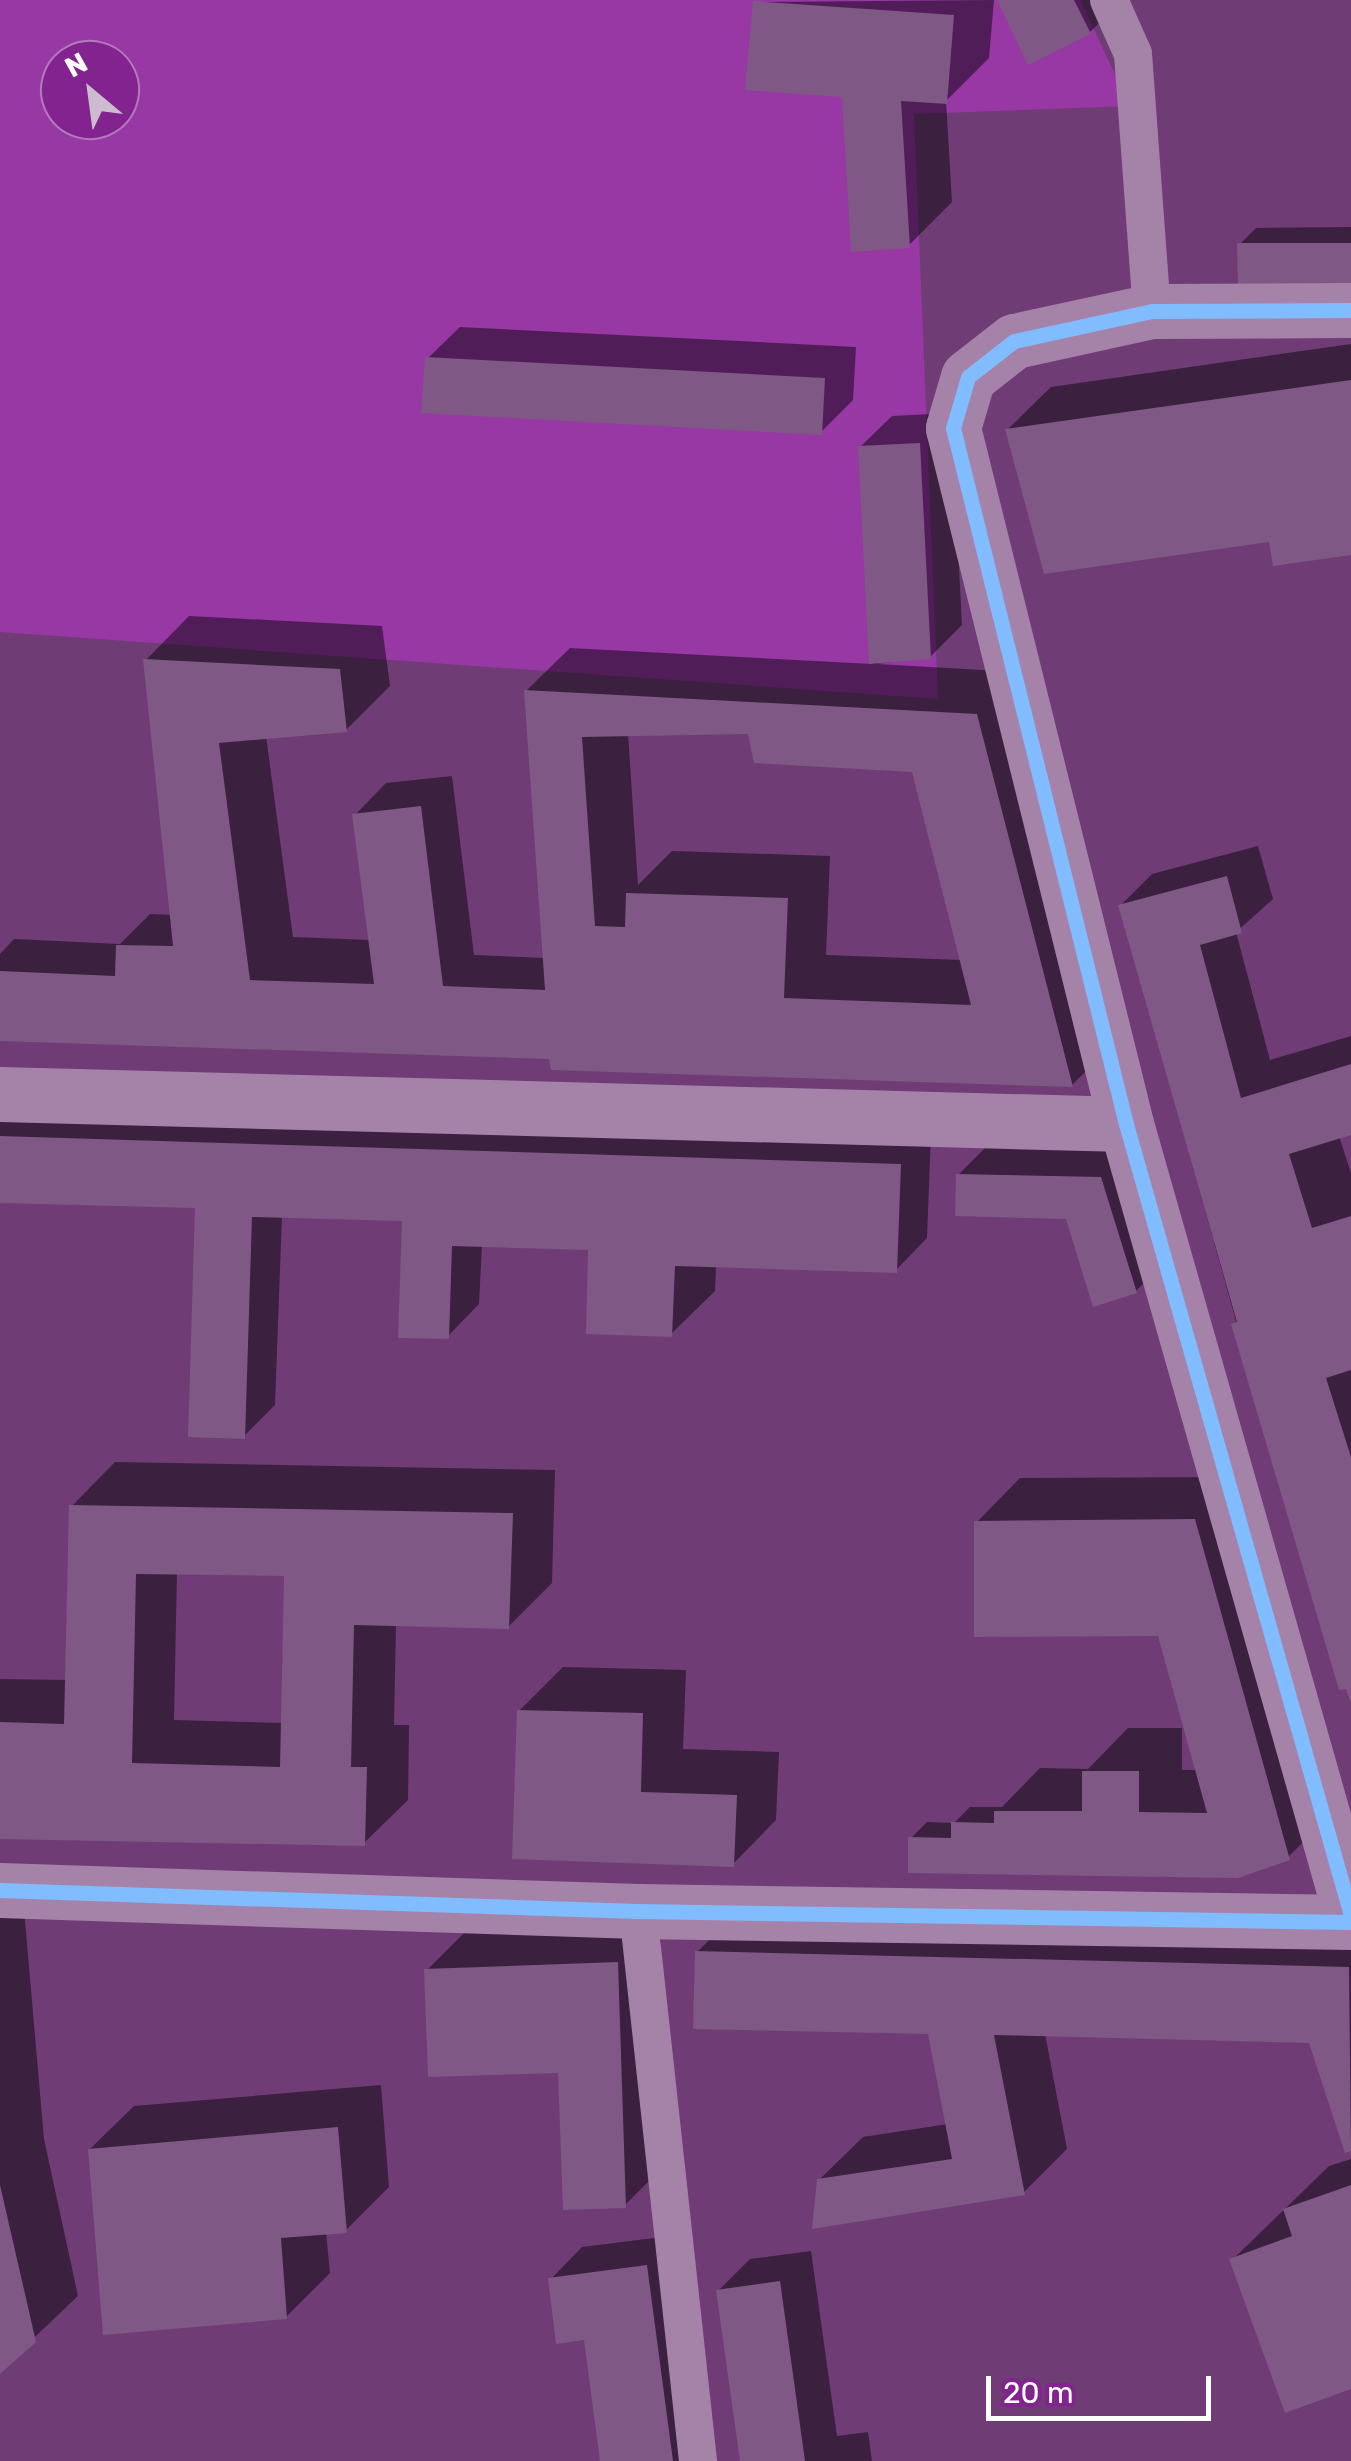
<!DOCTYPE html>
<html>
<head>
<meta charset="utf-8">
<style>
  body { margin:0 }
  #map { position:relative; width:1351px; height:2461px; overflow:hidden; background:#6f3c76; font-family:Rubik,sans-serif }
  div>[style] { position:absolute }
  .green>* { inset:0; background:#9738a5 }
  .shadow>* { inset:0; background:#0007 }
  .building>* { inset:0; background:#805886 }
  .service>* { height:38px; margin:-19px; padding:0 19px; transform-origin:19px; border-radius:19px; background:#a583a9 }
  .minor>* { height:55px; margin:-27.5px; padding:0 27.5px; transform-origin:27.5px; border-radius:27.5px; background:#a583a9 }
  .cycleway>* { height:15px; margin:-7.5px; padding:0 7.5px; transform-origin:7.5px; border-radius:7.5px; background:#80bcff }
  span { translate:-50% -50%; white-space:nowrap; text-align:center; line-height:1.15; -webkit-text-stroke:10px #82238f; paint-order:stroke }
  .north { position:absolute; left:40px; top:40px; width:100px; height:100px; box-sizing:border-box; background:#82238f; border:2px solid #b47bbc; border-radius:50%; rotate:331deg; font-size:28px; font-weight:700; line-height:40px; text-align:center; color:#fff }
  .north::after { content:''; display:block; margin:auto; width:35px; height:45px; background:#cdbbcf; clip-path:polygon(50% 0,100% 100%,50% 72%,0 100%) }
  .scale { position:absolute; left:986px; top:2376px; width:225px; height:45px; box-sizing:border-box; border:5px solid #fff; border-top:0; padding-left:12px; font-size:30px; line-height:35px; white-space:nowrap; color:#fff; -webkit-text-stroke:8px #82238f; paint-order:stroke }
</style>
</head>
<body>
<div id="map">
  <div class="green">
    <div style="clip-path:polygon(evenodd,0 0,1080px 0,1130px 106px,914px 114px,938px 699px,0 632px,0 0,60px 60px,120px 60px,120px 120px,60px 120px,60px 60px)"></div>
  </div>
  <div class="shadow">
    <div style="clip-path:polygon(994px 0,989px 58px,946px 101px,952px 202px,908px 246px,845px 95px,755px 2px)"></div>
    <div style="clip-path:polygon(1000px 0,1121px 0,1121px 1px,1090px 32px)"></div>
    <div style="clip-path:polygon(1351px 227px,1351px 284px,1240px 244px,1256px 228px)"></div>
    <div style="clip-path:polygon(460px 327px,856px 347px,853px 400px,821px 432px,428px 358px)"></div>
    <div style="clip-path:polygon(1351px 344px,1351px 553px,1271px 540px,1007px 430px,1051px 387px)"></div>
    <div style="clip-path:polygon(evenodd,951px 413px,962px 625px,930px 657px,877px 664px,1020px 672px,1116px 1041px,1072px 1085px,552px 1053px,0 1038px,0 954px,14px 939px,120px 944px,150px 914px,174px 915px,146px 660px,189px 616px,382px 626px,390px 686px,346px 730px,266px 736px,293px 937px,370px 940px,355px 815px,386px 783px,452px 776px,474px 955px,545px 958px,526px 691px,570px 648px,872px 664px,860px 447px,892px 416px,951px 413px,750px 731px,914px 770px,962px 960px,826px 955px,830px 856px,672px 851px,638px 885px,628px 733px,750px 731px)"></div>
    <div style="clip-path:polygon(1258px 846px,1273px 899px,1236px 932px,1270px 1060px,1351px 1036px,1351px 1132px,1339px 1136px,1351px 1173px,1351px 1684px,1300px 1550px,1120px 906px,1152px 874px)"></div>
    <div style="clip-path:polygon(0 1092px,931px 1133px,927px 1238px,896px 1270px,716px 1265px,715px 1291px,671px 1334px,591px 1247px,482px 1245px,479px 1304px,448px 1336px,405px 1219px,282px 1215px,275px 1405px,244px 1436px,198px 1206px,0 1201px)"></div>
    <div style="clip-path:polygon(990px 1143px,1132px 1146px,1167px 1259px,1136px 1291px,1068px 1217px,958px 1175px)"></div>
    <div style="clip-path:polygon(evenodd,115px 1462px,555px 1470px,552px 1583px,508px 1627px,396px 1624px,394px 1725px,409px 1725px,408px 1800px,364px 1843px,0 1836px,0 1679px,68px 1680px,72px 1506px,115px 1462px,177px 1572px,286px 1574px,283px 1723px,174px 1720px,177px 1572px)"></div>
    <div style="clip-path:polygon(1238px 1477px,1332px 1814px,1288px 1857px,911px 1838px,927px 1822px,954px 1823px,970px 1807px,1002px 1807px,1040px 1768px,1088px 1769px,1128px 1728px,1182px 1728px,1182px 1770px,1198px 1770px,1160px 1633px,977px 1522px,1020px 1478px)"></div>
    <div style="clip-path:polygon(563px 1667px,686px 1670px,683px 1749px,779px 1752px,776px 1820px,733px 1864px,519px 1711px)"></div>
    <div style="clip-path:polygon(22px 1886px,44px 2139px,78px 2296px,0 2370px,0 1887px)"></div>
    <div style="clip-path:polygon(741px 1909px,1351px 1924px,1351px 2149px,1346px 2150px,1310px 2040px,1045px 2034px,1067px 2149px,1024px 2192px,819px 2180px,863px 2137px,948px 2124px,930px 2032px,697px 1952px)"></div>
    <div style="clip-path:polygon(660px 1920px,668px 2162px,625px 2205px,560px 2070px,427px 1970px,470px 1927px)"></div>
    <div style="clip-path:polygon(381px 2085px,389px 2187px,345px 2231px,326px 2232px,330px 2273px,286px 2317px,90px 2149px,134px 2106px)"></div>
    <div style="clip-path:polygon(1351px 2159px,1351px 2386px,1232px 2260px,1329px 2166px)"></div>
    <div style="clip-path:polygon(678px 2235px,708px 2461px,602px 2461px,586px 2337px,551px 2279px,582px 2247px)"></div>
    <div style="clip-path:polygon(811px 2251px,837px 2436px,868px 2432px,872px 2461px,742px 2461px,719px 2290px,750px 2259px)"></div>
  </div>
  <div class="building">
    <div style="clip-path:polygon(997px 0,1074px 0,1091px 34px,1028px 65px)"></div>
    <div style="clip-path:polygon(753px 1px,954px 15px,947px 104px,901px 101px,910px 248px,851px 252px,842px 97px,745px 90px)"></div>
    <div style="clip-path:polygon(1237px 243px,1351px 243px,1351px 286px,1238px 287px)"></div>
    <div style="clip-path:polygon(425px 357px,825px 378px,822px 435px,421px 413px)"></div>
    <div style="clip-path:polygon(1351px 380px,1351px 555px,1273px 566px,1269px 542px,1044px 574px,1005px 429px)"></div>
    <div style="clip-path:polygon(920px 443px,931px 659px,869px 664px,858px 446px)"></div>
    <div style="clip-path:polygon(evenodd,143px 659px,340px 669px,347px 732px,219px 743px,250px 980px,374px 984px,352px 814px,421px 806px,443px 986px,545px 990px,524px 690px,977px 714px,1073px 1087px,551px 1070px,549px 1059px,0 1041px,0 971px,115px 976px,116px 945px,173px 946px,143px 659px,748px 734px,754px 763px,912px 772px,971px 1005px,784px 998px,788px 898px,626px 893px,625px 927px,595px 926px,582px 737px,748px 734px)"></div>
    <div style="clip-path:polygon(1227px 876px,1242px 933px,1200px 945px,1241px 1098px,1351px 1064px,1351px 1135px,1289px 1154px,1312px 1228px,1351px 1216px,1351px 1370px,1326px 1378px,1351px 1457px,1351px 1703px,1346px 1689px,1339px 1690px,1231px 1324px,1237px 1322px,1118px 905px)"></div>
    <div style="clip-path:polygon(0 1136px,901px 1164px,897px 1273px,675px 1266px,672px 1337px,586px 1334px,588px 1250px,452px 1246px,449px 1339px,398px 1338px,402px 1221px,252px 1217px,245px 1439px,188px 1437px,195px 1208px,0 1203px)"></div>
    <div style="clip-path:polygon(956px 1174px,1101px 1177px,1137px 1293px,1093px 1307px,1066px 1219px,955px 1216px)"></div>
    <div style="clip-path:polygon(evenodd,69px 1505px,513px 1513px,509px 1629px,354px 1625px,351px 1767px,367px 1767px,365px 1846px,0 1839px,0 1722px,64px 1724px,69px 1505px,136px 1574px,284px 1576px,280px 1767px,132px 1763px,136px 1574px)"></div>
    <div style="clip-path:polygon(1195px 1519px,1290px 1860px,1238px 1878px,908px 1873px,908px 1837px,951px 1838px,951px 1822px,994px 1823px,994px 1811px,1082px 1811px,1082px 1771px,1139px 1771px,1139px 1812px,1207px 1813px,1158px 1636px,974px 1637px,974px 1521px)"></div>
    <div style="clip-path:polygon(517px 1710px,643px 1713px,641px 1792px,737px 1795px,734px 1867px,512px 1859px)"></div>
    <div style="clip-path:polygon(695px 1951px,1349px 1967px,1351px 2151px,1345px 2153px,1309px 2043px,994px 2035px,1025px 2195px,812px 2229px,817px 2179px,952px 2159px,928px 2034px,693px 2029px)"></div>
    <div style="clip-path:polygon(618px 1962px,626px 2208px,563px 2210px,558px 2073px,428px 2077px,424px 1969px)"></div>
    <div style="clip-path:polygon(338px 2127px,347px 2233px,281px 2238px,287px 2319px,103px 2335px,88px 2149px)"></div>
    <div style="clip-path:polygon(0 2185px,36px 2342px,0 2374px)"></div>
    <div style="clip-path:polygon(1351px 2185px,1351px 2389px,1285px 2413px,1229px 2259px,1292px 2236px,1283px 2209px)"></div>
    <div style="clip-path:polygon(647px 2265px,673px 2461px,600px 2461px,584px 2340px,556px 2344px,548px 2278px)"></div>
    <div style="clip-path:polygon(780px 2281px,805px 2461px,740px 2461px,716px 2290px)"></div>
  </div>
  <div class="service">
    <div style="left:1109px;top:0;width:59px;rotate:66deg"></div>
    <div style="left:1133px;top:54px;width:258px;rotate:85.8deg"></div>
    <div style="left:638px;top:1911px;width:553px;rotate:83.77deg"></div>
  </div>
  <div class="minor">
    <div style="left:1351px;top:310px;width:199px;rotate:179.7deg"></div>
    <div style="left:1152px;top:311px;width:141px;rotate:167.7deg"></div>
    <div style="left:1014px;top:341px;width:58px;rotate:142deg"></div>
    <div style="left:968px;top:377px;width:53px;rotate:106.4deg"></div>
    <div style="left:953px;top:428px;width:717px;rotate:76.04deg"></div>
    <div style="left:1126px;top:1124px;width:822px;rotate:74.12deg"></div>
    <div style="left:0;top:1094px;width:1126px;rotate:1.53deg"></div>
    <div style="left:0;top:1890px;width:638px;rotate:1.89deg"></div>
    <div style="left:638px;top:1911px;width:713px;rotate:0.88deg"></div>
  </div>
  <div class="cycleway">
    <div style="left:1351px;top:310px;width:199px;rotate:179.7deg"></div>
    <div style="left:1152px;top:311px;width:141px;rotate:167.7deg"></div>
    <div style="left:1014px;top:341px;width:58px;rotate:142deg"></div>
    <div style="left:968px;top:377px;width:53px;rotate:106.4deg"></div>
    <div style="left:953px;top:428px;width:717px;rotate:76.04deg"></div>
    <div style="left:1126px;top:1124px;width:822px;rotate:74.12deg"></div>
    <div style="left:0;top:1890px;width:638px;rotate:1.89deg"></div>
    <div style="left:638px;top:1911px;width:713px;rotate:0.88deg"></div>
  </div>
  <div class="north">N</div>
  <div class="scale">20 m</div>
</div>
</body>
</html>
